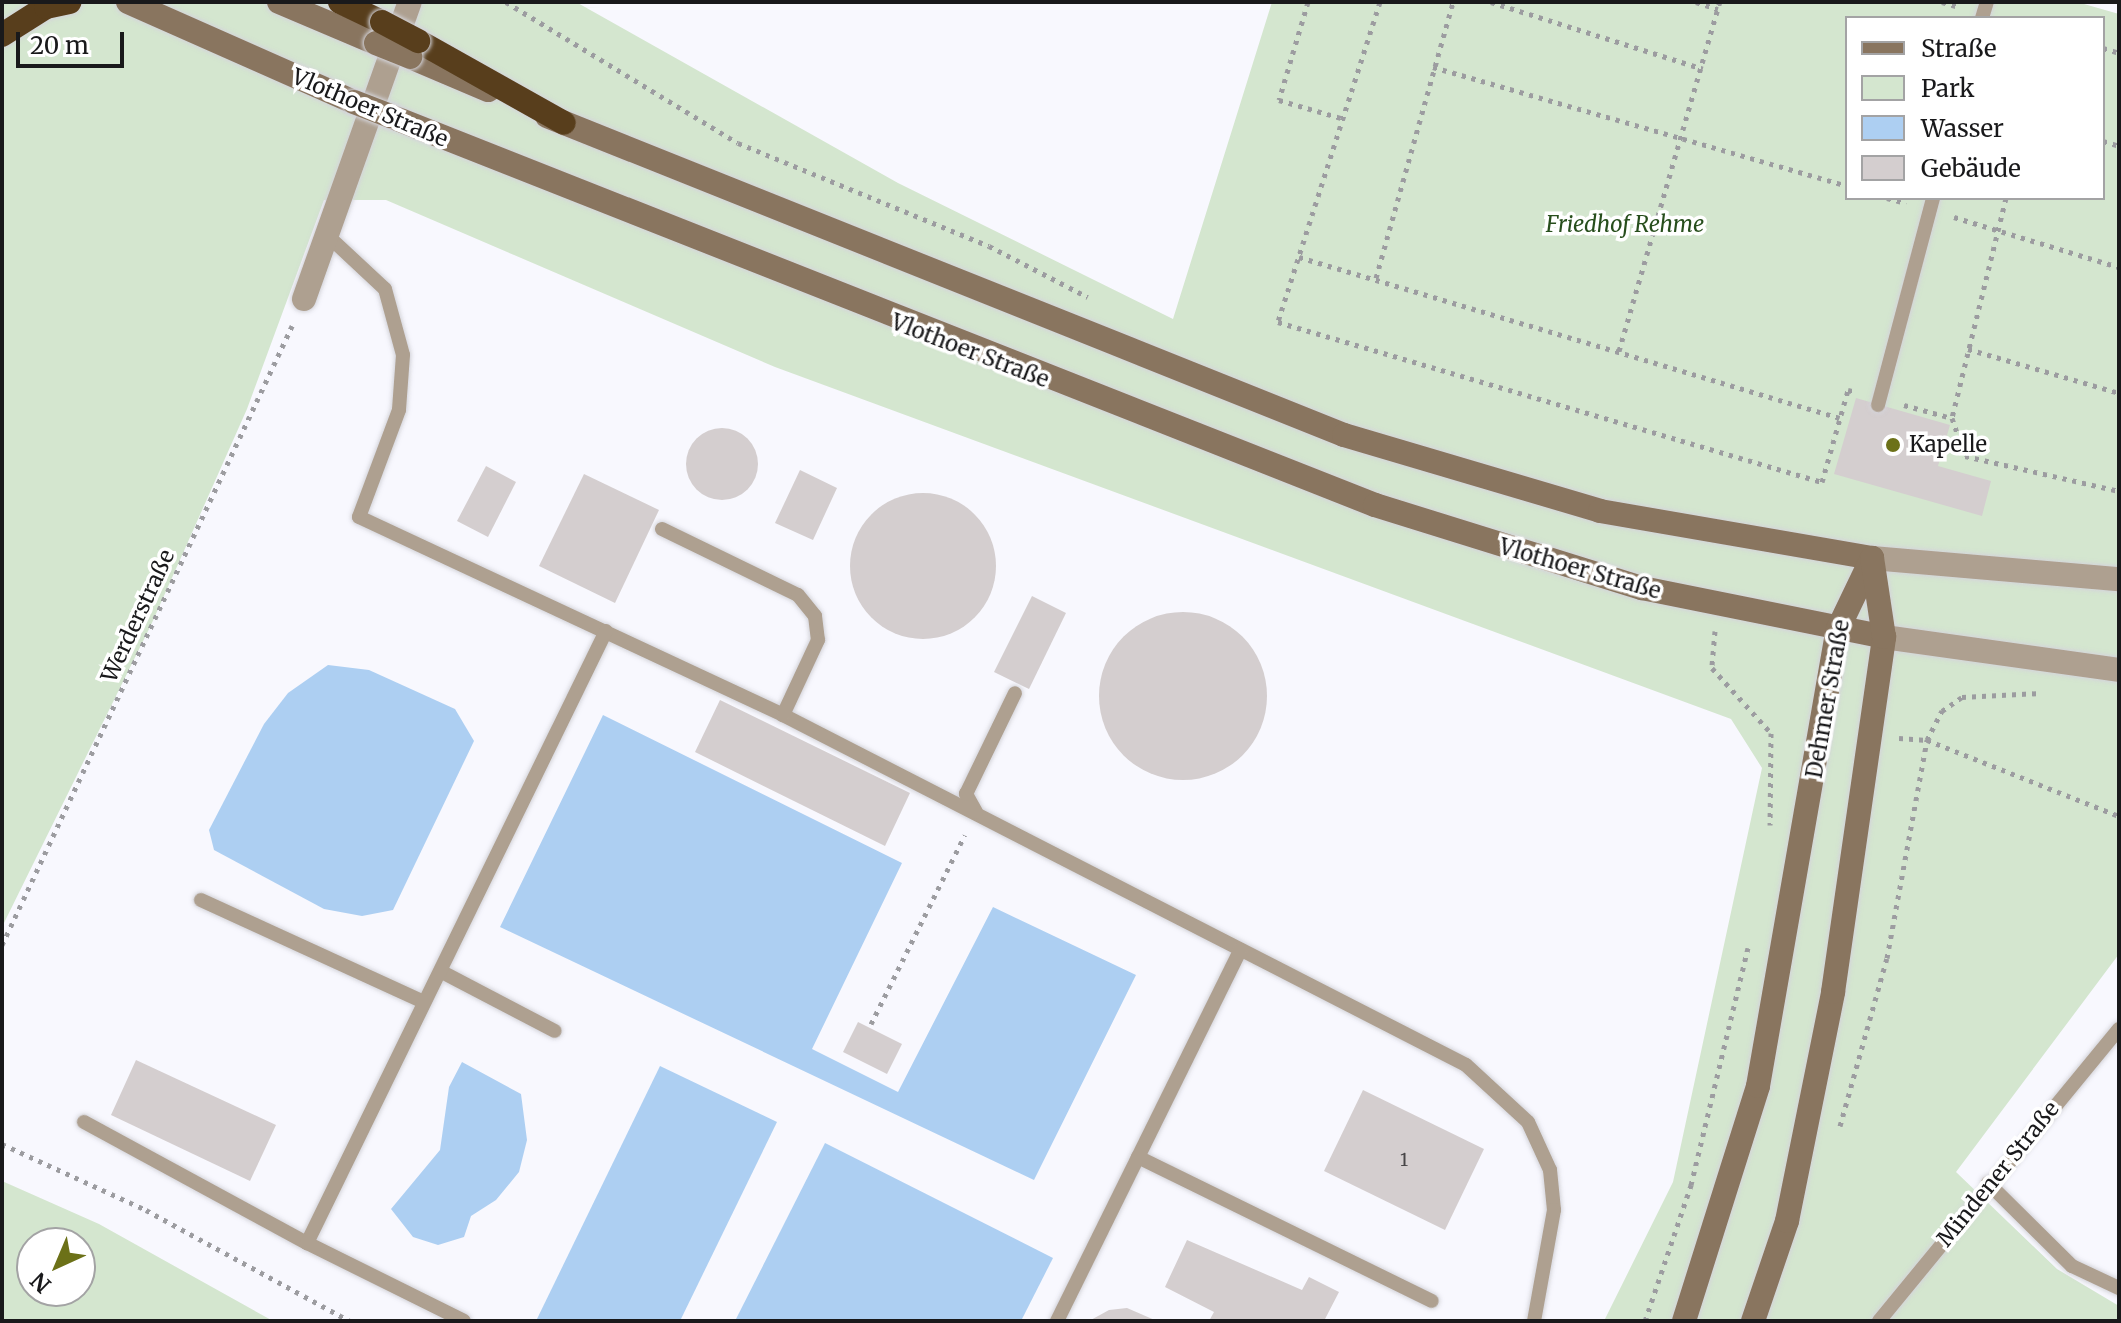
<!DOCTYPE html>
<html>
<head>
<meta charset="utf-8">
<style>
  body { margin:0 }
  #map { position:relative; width:2121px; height:1323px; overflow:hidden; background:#f8f8fe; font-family:Merriweather,serif }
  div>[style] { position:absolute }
  .green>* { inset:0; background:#d4e6cf }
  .water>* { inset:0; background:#adcff2 }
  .building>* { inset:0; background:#d4cecf }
  .round { border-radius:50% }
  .path>* { height:5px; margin-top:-2.5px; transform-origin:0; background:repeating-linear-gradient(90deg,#9c9ca0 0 4px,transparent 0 10px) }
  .roads { filter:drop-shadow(0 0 2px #d4d4da) drop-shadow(0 0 2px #d4d4da) }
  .lane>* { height:14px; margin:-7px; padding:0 7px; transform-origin:7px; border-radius:7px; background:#aea090 }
  .street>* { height:24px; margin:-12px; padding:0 12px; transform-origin:12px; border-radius:12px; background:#aea090 }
  .secondary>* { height:24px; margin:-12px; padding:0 12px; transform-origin:12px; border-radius:12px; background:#89755f }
  .highway>* { height:24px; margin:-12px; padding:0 12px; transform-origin:12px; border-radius:12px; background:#583e1c }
  .bridges { filter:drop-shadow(0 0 2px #d4d4da) drop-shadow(0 0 2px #d4d4da) }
  .secondary-bridge>* { height:24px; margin:-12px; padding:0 12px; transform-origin:12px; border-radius:12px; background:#89755f }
  .highway-bridge>* { height:24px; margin:-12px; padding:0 12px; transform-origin:12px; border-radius:12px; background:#583e1c }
  .dots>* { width:22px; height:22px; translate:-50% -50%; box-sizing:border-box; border:4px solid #fff; border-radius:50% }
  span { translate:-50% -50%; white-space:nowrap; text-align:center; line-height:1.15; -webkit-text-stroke:7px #fff; paint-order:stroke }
  .number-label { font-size:18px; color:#484648 }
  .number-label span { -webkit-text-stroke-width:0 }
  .street-label { font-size:22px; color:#19191b }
  .park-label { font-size:22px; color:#274e1c; font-style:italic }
  .poi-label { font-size:22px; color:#19191b }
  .left { translate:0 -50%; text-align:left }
  .frame { position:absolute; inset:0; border:4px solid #19191b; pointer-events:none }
  .legend { position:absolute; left:1845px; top:16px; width:260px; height:184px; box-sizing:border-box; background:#fff; border:2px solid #a3a3a4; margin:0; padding:10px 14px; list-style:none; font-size:24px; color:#19191b }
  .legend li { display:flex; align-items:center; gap:16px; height:40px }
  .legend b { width:40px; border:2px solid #a3a3a4 }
  .north { position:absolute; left:16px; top:1227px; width:80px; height:80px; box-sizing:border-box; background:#fff; border:2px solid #a3a3a4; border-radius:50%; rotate:224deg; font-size:22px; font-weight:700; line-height:32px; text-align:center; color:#19191b }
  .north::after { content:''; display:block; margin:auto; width:28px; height:36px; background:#6c7118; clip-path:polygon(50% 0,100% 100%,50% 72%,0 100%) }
  .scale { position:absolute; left:16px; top:32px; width:108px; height:36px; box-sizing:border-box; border:4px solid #19191b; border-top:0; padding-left:10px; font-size:24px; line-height:28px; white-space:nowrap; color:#19191b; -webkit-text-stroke:6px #fff; paint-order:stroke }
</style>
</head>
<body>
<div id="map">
  <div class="green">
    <div style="clip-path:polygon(evenodd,2px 2px,576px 2px,898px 183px,1173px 319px,1272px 2px,2077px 2px,2119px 14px,2119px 954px,1956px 1172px,2057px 1269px,2119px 1306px,2119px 1321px,1604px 1321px,1673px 1182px,1762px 768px,1731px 719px,775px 367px,386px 200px,324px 200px,247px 409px,151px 625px,2px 927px,2px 2px,1847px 18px,2103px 18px,2103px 198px,1847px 198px,1847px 18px)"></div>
    <div style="clip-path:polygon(evenodd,2px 1181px,99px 1224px,273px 1321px,2px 1321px,2px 1181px,32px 1243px,80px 1243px,80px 1291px,32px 1291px,32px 1243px)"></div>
  </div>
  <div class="water">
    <div style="clip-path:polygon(328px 665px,369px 670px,455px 709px,474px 741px,393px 910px,362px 916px,324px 909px,214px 850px,209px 830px,264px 724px,288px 693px)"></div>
    <div style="clip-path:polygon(603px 715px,902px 863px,812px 1049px,898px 1092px,993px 907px,1136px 975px,1034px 1180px,500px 927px)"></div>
    <div style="clip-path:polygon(462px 1062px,521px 1094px,527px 1140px,519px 1172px,496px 1200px,471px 1216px,464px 1237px,438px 1245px,413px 1237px,391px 1209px,440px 1150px,449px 1087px)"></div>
    <div style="clip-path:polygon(660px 1066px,777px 1122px,680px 1321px,536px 1321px)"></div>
    <div style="clip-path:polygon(825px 1143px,1053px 1258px,1021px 1321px,735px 1321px)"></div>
  </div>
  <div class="building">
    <div style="clip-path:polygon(1856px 398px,1950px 425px,1938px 466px,1991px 481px,1982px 516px,1834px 474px)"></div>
    <div class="round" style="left:686px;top:428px;width:72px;height:72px"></div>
    <div style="clip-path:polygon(486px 466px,516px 482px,488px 537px,457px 521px)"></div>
    <div style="clip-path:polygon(800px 470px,837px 488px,813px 540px,775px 523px)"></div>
    <div style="clip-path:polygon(584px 474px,659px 510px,615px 603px,539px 566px)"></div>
    <div class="round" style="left:850px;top:493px;width:146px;height:146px"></div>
    <div style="clip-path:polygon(1032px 596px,1066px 613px,1029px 689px,994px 672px)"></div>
    <div class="round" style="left:1099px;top:612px;width:168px;height:168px"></div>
    <div style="clip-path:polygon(720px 700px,910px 793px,885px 846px,695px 752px)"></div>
    <div style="clip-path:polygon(858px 1022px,902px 1044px,887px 1074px,843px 1052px)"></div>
    <div style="clip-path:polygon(136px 1060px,276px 1125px,250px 1181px,111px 1115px)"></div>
    <div style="clip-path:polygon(1363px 1090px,1484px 1149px,1445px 1230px,1324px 1171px)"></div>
    <div style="clip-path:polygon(1187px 1240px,1302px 1290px,1309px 1277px,1339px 1292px,1324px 1321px,1209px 1321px,1214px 1312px,1165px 1287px)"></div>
    <div style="clip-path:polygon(1127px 1308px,1157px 1321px,1089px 1321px,1109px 1310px)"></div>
  </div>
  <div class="path">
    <div style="left:506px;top:2px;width:271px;rotate:31.3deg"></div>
    <div style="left:738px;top:143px;width:271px;rotate:22.3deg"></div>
    <div style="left:989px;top:246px;width:111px;rotate:27.3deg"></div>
    <div style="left:1308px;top:2px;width:102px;rotate:106.5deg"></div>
    <div style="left:1279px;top:100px;width:65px;rotate:16.2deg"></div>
    <div style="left:1380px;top:2px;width:336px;rotate:107.7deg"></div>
    <div style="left:1278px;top:322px;width:567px;rotate:16.39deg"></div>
    <div style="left:1822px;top:482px;width:96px;rotate:-74.2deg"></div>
    <div style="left:1848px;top:390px;width:8px;rotate:14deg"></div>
    <div style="left:1491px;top:2px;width:222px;rotate:17.5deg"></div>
    <div style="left:1696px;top:2px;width:23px;rotate:18deg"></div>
    <div style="left:1942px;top:2px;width:19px;rotate:16deg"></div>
    <div style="left:2103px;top:48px;width:17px;rotate:17deg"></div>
    <div style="left:1433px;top:67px;width:431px;rotate:16deg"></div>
    <div style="left:2103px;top:141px;width:17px;rotate:17deg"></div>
    <div style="left:1887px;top:198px;width:20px;rotate:15deg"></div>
    <div style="left:2006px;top:198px;width:227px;rotate:103.8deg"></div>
    <div style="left:1952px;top:418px;width:40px;rotate:71.1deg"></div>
    <div style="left:1965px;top:456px;width:158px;rotate:12.8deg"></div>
    <div style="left:1954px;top:217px;width:172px;rotate:16.9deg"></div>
    <div style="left:1299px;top:257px;width:564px;rotate:16.57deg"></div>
    <div style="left:1376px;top:278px;width:287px;rotate:-74.4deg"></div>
    <div style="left:1968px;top:349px;width:157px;rotate:16.2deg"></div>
    <div style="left:1619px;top:351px;width:363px;rotate:-73.9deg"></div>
    <div style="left:1904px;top:405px;width:50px;rotate:15.2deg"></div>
    <div style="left:1715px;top:631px;width:37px;rotate:95deg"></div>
    <div style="left:1712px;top:668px;width:88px;rotate:47.8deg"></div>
    <div style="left:1771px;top:733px;width:92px;rotate:90.6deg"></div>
    <div style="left:1899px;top:738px;width:28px;rotate:4deg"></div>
    <div style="left:1927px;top:740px;width:206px;rotate:21.6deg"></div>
    <div style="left:2px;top:945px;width:684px;rotate:-64.9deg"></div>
    <div style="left:871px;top:1024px;width:211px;rotate:-63.6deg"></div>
    <div style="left:1840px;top:1126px;width:174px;rotate:-74.4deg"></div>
    <div style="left:1887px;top:958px;width:222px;rotate:-79.6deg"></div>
    <div style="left:1927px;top:740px;width:33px;rotate:-63deg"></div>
    <div style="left:1942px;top:711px;width:24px;rotate:-35deg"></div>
    <div style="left:1962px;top:697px;width:80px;rotate:-2.9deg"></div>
    <div style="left:2px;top:1144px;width:158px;rotate:24.6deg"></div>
    <div style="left:146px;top:1210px;width:232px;rotate:28.6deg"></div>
    <div style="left:1645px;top:1321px;width:144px;rotate:-71.3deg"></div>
    <div style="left:1691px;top:1185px;width:244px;rotate:-76.5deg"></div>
  </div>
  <div class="roads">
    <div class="lane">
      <div style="left:1982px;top:18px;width:17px;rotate:-73deg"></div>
      <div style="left:327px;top:235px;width:79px;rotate:43deg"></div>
      <div style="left:385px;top:289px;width:68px;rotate:74.7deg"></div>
      <div style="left:403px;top:355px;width:55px;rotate:94.2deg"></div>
      <div style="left:399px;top:410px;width:114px;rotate:110.5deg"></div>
      <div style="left:359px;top:517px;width:468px;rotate:25deg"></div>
      <div style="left:783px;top:715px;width:767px;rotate:27.13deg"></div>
      <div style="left:1466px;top:1065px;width:84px;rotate:42.6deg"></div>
      <div style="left:1528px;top:1122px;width:53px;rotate:65.4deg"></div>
      <div style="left:1550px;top:1170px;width:40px;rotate:84.3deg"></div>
      <div style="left:1554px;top:1210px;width:113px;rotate:100.2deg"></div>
      <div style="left:1878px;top:405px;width:214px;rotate:-75.1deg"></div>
      <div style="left:662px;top:529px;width:151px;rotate:25.9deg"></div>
      <div style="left:798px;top:595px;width:27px;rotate:51deg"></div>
      <div style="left:815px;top:616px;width:24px;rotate:83deg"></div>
      <div style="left:818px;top:640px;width:83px;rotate:115deg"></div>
      <div style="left:976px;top:812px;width:21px;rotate:-119deg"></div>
      <div style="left:966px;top:794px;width:112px;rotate:-64.1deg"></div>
      <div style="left:201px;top:900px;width:245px;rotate:24.6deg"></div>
      <div style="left:442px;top:972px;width:127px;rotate:27.6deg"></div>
      <div style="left:84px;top:1122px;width:254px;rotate:28.5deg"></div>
      <div style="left:307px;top:1243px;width:681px;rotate:-63.96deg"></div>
      <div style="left:1138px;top:1157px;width:327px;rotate:26.1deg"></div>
      <div style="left:1988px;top:1183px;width:118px;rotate:44.7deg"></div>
      <div style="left:2072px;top:1266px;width:52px;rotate:25.1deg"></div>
      <div style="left:307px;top:1243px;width:175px;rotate:26.4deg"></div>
      <div style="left:1057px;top:1321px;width:414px;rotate:-63.7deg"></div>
      <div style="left:1879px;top:1321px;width:378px;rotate:-50.6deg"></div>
    </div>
    <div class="street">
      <div style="left:304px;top:299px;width:315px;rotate:-70.4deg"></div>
      <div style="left:1872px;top:558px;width:248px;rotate:4.9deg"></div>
      <div style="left:1884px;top:637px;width:237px;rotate:8deg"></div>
    </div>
    <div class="secondary">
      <div style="left:128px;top:2px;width:247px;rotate:23.9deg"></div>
      <div style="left:279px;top:2px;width:105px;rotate:22.9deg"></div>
      <div style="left:410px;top:57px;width:85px;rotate:22.9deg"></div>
      <div style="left:390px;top:116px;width:1059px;rotate:21.55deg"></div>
      <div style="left:1375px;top:505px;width:280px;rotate:17.3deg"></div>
      <div style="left:1642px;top:588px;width:247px;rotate:11.4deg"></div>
      <div style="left:547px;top:116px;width:858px;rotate:21.81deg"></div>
      <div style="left:1344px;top:435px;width:267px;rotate:16.5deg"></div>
      <div style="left:1600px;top:511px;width:276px;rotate:9.8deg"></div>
      <div style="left:1684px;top:1321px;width:246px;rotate:-72.5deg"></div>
      <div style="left:1758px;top:1086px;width:464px;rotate:-80.1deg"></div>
      <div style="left:1838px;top:629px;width:79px;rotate:-64.4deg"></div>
      <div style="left:1753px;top:1321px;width:106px;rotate:-71.2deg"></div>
      <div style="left:1787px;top:1221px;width:234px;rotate:-78.6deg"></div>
      <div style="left:1833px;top:992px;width:359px;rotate:-81.8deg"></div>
      <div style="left:1884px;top:637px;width:80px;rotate:-98.6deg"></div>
    </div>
    <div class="highway">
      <div style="left:340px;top:2px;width:47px;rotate:25.5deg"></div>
      <div style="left:2px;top:35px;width:52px;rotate:-32.5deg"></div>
      <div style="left:46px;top:7px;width:24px;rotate:-12deg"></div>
      <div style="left:418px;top:41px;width:167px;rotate:29.3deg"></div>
    </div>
  </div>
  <div class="bridges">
    <div class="secondary-bridge">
      <div style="left:376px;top:43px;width:37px;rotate:22deg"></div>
      <div style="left:354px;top:102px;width:39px;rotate:21deg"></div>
    </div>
    <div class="highway-bridge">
      <div style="left:382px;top:22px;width:41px;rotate:27.8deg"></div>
    </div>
  </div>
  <div class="dots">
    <div style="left:1893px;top:445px;background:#6c7118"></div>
  </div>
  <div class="number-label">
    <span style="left:1404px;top:1160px">1</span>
  </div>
  <div class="street-label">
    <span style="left:370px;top:108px;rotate:23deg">Vlothoer Straße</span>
    <span style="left:970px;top:351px;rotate:21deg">Vlothoer Straße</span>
    <span style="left:1580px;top:569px;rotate:16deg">Vlothoer Straße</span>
    <span style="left:138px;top:616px;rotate:-65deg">Werderstraße</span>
    <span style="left:1828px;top:699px;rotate:-80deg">Dehmer Straße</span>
    <span style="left:1998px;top:1174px;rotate:-51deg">Mindener Straße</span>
  </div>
  <div class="park-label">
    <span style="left:1625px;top:225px">Friedhof Rehme</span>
  </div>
  <div class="poi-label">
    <span class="left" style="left:1909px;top:445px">Kapelle</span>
  </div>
  <div class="frame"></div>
  <ul class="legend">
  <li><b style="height:10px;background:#89755f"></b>Straße</li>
  <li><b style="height:22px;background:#d4e6cf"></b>Park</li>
  <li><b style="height:22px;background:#adcff2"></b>Wasser</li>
  <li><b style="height:22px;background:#d4cecf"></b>Gebäude</li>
  </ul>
  <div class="north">N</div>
  <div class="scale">20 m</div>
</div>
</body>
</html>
